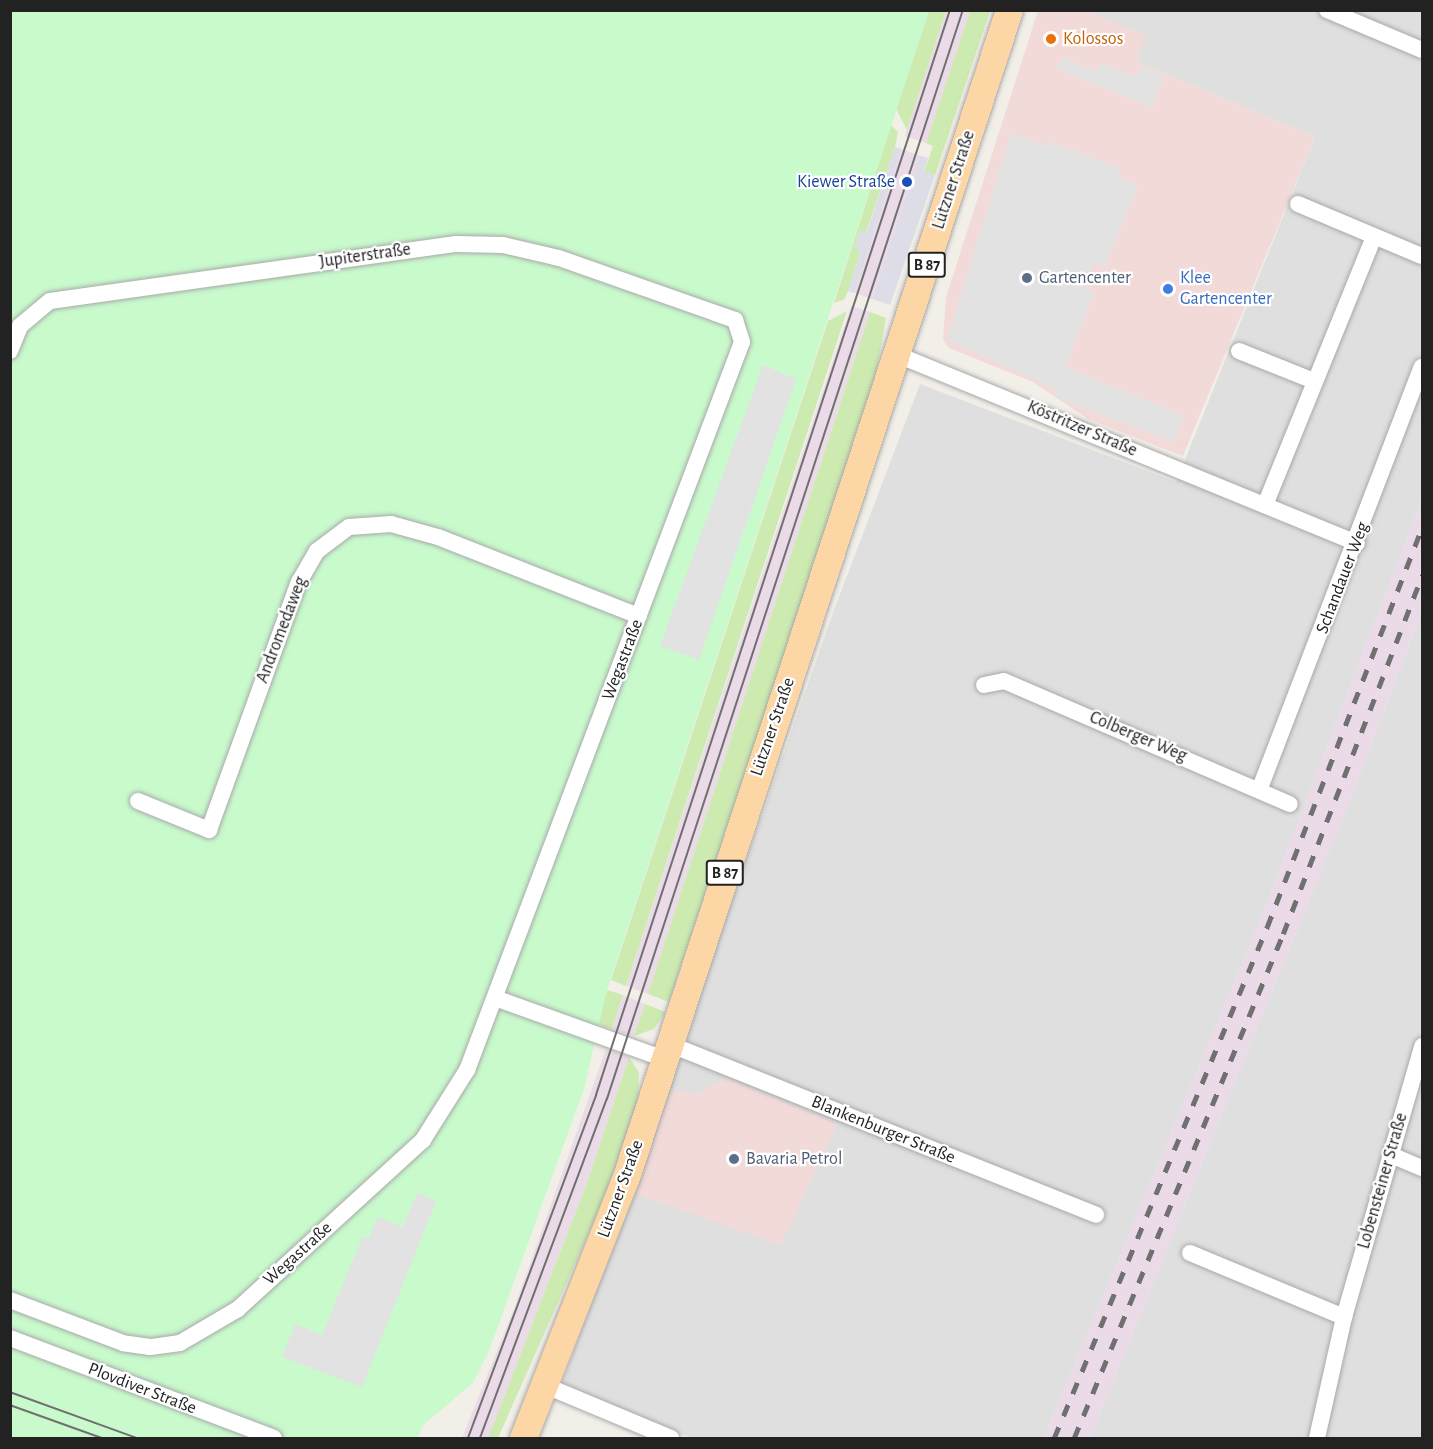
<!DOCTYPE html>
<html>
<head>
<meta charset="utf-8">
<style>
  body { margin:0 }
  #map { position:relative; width:1433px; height:1449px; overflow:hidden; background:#f2efe9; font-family:"Alegreya Sans",sans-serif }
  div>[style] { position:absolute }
  .residential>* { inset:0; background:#e0dfdf }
  .commercial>* { inset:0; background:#f2dad9 }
  .industrial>* { inset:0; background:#ebdbe8 }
  .grass>* { inset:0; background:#cdebb0 }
  .park>* { inset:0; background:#c8facc }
  .parking>* { inset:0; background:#e2e2e2 }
  .plaza>* { inset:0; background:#dddde8 }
  .roads { filter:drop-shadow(0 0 2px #a9a9a9) drop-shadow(0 0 2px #a9a9a9) }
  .street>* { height:16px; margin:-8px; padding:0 8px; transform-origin:8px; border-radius:8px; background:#fff }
  .primary>* { height:27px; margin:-13.5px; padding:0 13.5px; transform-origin:13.5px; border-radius:13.5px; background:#fcd6a4 }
  .tram>* { height:1.5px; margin:-0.75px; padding:0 0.75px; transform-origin:0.75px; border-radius:0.75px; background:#707070 }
  .rail>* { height:4.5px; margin-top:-2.25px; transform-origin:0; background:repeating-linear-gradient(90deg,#707070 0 12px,transparent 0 24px) }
  .dots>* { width:16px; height:16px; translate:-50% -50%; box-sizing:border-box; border:3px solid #fff; border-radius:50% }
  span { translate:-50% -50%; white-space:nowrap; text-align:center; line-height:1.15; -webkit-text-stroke:4.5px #fff; paint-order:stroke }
  .shield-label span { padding:2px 4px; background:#fff; border:2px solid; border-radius:4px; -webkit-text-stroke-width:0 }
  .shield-label { font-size:16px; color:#222; font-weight:700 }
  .food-label { font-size:18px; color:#c56008 }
  .left { translate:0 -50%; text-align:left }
  .street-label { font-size:18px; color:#222 }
  .transit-label { font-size:18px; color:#164399 }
  .right { translate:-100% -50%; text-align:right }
  .service-label { font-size:18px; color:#4e5e75 }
  .shop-label { font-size:18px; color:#366cbe }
  .frame { position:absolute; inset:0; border:12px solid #222; pointer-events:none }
</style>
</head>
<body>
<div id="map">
  <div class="residential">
    <div style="clip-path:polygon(1085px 11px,1422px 11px,1422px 499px,1262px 916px,1044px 1438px,691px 1438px,561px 1388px,834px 610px,920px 384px,1176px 482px,1315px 137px,1136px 61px,1145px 35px)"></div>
    <div style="clip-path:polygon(1422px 612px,1422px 1438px,1090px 1438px,1350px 800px)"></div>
  </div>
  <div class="commercial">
    <div style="clip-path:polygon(1038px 11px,1085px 11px,1146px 35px,1136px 61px,1315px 137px,1183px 456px,1088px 419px,1033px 382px,949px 348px,943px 340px,946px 297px)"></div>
    <div style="clip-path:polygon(725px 1078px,837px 1124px,781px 1245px,635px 1194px,670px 1090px,697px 1095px)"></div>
  </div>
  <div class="industrial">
    <div style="clip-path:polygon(946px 11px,970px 11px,926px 143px,905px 136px)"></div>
    <div style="clip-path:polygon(895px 147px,928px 158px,881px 302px,848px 291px)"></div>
    <div style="clip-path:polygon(851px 306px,870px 312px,648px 994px,626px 986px)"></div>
    <div style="clip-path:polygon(1422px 499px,1422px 612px,1350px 800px,1090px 1438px,1044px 1438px,1262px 916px)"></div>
    <div style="clip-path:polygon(623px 995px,645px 1004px,634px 1036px,612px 1029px)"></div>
    <div style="clip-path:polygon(606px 1049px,629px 1057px,587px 1183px,488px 1438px,462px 1438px,515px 1306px)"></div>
  </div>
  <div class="grass">
    <div style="clip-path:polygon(929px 11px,946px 11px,907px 130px,896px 109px)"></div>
    <div style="clip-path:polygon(970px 11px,990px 11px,935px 175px,924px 172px,933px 146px,926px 143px)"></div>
    <div style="clip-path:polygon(891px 125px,898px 132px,895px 147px,866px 233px,860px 231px,855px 248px,861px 250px,848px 291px,844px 300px,834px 303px)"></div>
    <div style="clip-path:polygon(847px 311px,626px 986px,611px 980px,828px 321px)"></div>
    <div style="clip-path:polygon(870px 312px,886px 318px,875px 380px,669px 1002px,648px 994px)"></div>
    <div style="clip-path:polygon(607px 990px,623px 995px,612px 1029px,597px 1024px)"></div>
    <div style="clip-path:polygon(645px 1004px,666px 1012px,654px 1029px,634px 1036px)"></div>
    <div style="clip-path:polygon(629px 1057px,639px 1072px,638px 1100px,606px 1194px,498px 1438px,488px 1438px,587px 1183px)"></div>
  </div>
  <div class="park">
    <div style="clip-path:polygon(10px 11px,929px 11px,607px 990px,584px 1089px,489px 1351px,473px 1383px,422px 1426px,418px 1438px,11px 1438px)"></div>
  </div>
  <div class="parking">
    <div style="clip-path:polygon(1062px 57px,1097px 72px,1100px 63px,1136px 77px,1141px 66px,1164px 75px,1152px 107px,1057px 69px)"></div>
    <div style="clip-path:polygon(1011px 133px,1047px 147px,1049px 141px,1121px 169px,1118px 177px,1138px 186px,1105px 267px,1094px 263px,1084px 288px,1094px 293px,1065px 367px,1184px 416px,1174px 442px,1054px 397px,1056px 389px,947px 340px)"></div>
    <div style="clip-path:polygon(763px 365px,796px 379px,699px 660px,660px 646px)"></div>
    <div style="clip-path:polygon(417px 1193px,436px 1201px,362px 1387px,282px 1357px,295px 1324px,322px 1335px,362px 1238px,369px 1237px,378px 1217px,403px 1227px)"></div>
  </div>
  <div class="plaza">
    <div style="clip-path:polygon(895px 147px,901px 149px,854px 293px,848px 291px,861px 251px,855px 248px,860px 231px,867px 232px)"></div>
    <div style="clip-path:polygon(920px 156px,928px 158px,924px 171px,935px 175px,890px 305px,873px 299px)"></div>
  </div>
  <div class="roads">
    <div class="street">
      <div style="left:1327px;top:10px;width:103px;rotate:22.8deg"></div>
      <div style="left:1298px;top:204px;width:134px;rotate:22.8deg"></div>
      <div style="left:10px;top:351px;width:27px;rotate:-68deg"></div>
      <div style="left:20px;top:326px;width:39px;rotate:-40deg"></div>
      <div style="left:50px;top:301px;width:410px;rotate:-8deg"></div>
      <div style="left:456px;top:244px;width:47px;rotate:1.2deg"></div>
      <div style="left:503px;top:245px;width:57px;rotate:13.1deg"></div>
      <div style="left:559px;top:258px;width:187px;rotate:19.4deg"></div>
      <div style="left:735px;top:320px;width:23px;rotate:72deg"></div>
      <div style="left:742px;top:342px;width:778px;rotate:110.69deg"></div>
      <div style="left:467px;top:1070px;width:83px;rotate:122.2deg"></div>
      <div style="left:423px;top:1140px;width:251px;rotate:137.6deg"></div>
      <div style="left:238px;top:1309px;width:67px;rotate:149.6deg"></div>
      <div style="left:180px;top:1343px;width:30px;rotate:172deg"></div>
      <div style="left:150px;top:1347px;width:27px;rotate:-172deg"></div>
      <div style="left:123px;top:1343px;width:121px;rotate:-159.2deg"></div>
      <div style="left:1239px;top:351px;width:81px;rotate:21.8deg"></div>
      <div style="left:898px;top:355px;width:496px;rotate:22.3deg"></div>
      <div style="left:1265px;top:505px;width:290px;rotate:-67.9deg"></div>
      <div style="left:984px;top:685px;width:20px;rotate:-11deg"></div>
      <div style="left:1004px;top:681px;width:311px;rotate:23.3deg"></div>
      <div style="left:1260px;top:788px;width:451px;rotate:-69deg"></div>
      <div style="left:138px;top:801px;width:77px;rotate:22.2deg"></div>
      <div style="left:209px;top:830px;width:264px;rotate:-70.1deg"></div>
      <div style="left:299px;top:582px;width:36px;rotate:-60deg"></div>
      <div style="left:317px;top:551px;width:40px;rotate:-37deg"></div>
      <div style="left:349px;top:527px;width:42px;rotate:-4.1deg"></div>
      <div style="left:391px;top:524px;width:49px;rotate:15.5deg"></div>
      <div style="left:438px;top:537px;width:216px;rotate:21.5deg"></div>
      <div style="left:495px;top:998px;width:180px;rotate:19.8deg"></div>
      <div style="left:669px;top:1044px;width:460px;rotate:21.8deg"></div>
      <div style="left:1391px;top:1155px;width:34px;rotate:23deg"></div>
      <div style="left:1190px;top:1253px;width:167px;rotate:22.6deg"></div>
      <div style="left:10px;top:1338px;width:282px;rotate:20.7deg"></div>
      <div style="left:544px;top:1385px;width:138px;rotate:22.7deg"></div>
      <div style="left:1317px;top:1438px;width:124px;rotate:-77.4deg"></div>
      <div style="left:1344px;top:1317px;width:282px;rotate:-73.9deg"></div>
    </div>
    <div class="primary">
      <div style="left:523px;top:1438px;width:281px;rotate:-68.5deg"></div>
      <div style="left:626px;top:1177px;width:1228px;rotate:-71.83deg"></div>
    </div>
  </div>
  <div class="tram">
    <div style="left:10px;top:1392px;width:135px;rotate:19.9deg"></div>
    <div style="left:10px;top:1405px;width:98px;rotate:19.7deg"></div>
    <div style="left:468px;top:1438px;width:366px;rotate:-69.5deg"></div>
    <div style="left:596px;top:1095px;width:1141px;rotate:-71.93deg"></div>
    <div style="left:480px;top:1438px;width:362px;rotate:-69.5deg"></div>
    <div style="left:607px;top:1099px;width:1146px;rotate:-71.9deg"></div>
  </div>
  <div class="rail">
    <div style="left:1054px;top:1438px;width:554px;rotate:-67.37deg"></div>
    <div style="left:1267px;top:927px;width:429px;rotate:-68.8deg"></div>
    <div style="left:1074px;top:1438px;width:546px;rotate:-67.48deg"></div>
    <div style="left:1283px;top:934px;width:385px;rotate:-68.8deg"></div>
  </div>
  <div class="dots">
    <div style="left:1051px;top:39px;background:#e8710a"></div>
    <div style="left:907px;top:182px;background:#1a4fb4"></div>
    <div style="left:1027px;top:278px;background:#5c6f8a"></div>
    <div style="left:1168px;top:289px;background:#3f7fe0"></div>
    <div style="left:734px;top:1159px;background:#5c6f8a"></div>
  </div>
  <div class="shield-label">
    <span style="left:927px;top:265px">B 87</span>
    <span style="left:725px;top:873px">B 87</span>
  </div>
  <div class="food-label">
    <span class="left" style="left:1063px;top:39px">Kolossos</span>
  </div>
  <div class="street-label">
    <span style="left:954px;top:180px;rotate:-72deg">Lützner Straße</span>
    <span style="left:365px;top:256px;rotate:-8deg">Jupiterstraße</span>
    <span style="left:1082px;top:429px;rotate:23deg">Köstritzer Straße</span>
    <span style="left:1343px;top:578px;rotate:-69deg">Schandauer Weg</span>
    <span style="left:282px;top:630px;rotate:-69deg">Andromedaweg</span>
    <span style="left:623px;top:660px;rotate:-69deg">Wegastraße</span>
    <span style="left:773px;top:727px;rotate:-71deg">Lützner Straße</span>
    <span style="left:1138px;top:737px;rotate:23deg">Colberger Weg</span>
    <span style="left:883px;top:1130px;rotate:22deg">Blankenburger Straße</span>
    <span style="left:1383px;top:1181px;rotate:-74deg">Lobensteiner Straße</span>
    <span style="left:621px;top:1189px;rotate:-70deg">Lützner Straße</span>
    <span style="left:298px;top:1254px;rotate:-42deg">Wegastraße</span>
    <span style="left:142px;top:1389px;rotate:21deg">Plovdiver Straße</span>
  </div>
  <div class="transit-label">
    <span class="right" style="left:895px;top:182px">Kiewer Straße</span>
  </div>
  <div class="service-label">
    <span class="left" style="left:1039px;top:278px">Gartencenter</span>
    <span class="left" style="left:746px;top:1159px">Bavaria Petrol</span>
  </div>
  <div class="shop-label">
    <span class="left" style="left:1180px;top:289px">Klee<br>Gartencenter</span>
  </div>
  <div class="frame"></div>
</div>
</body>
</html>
